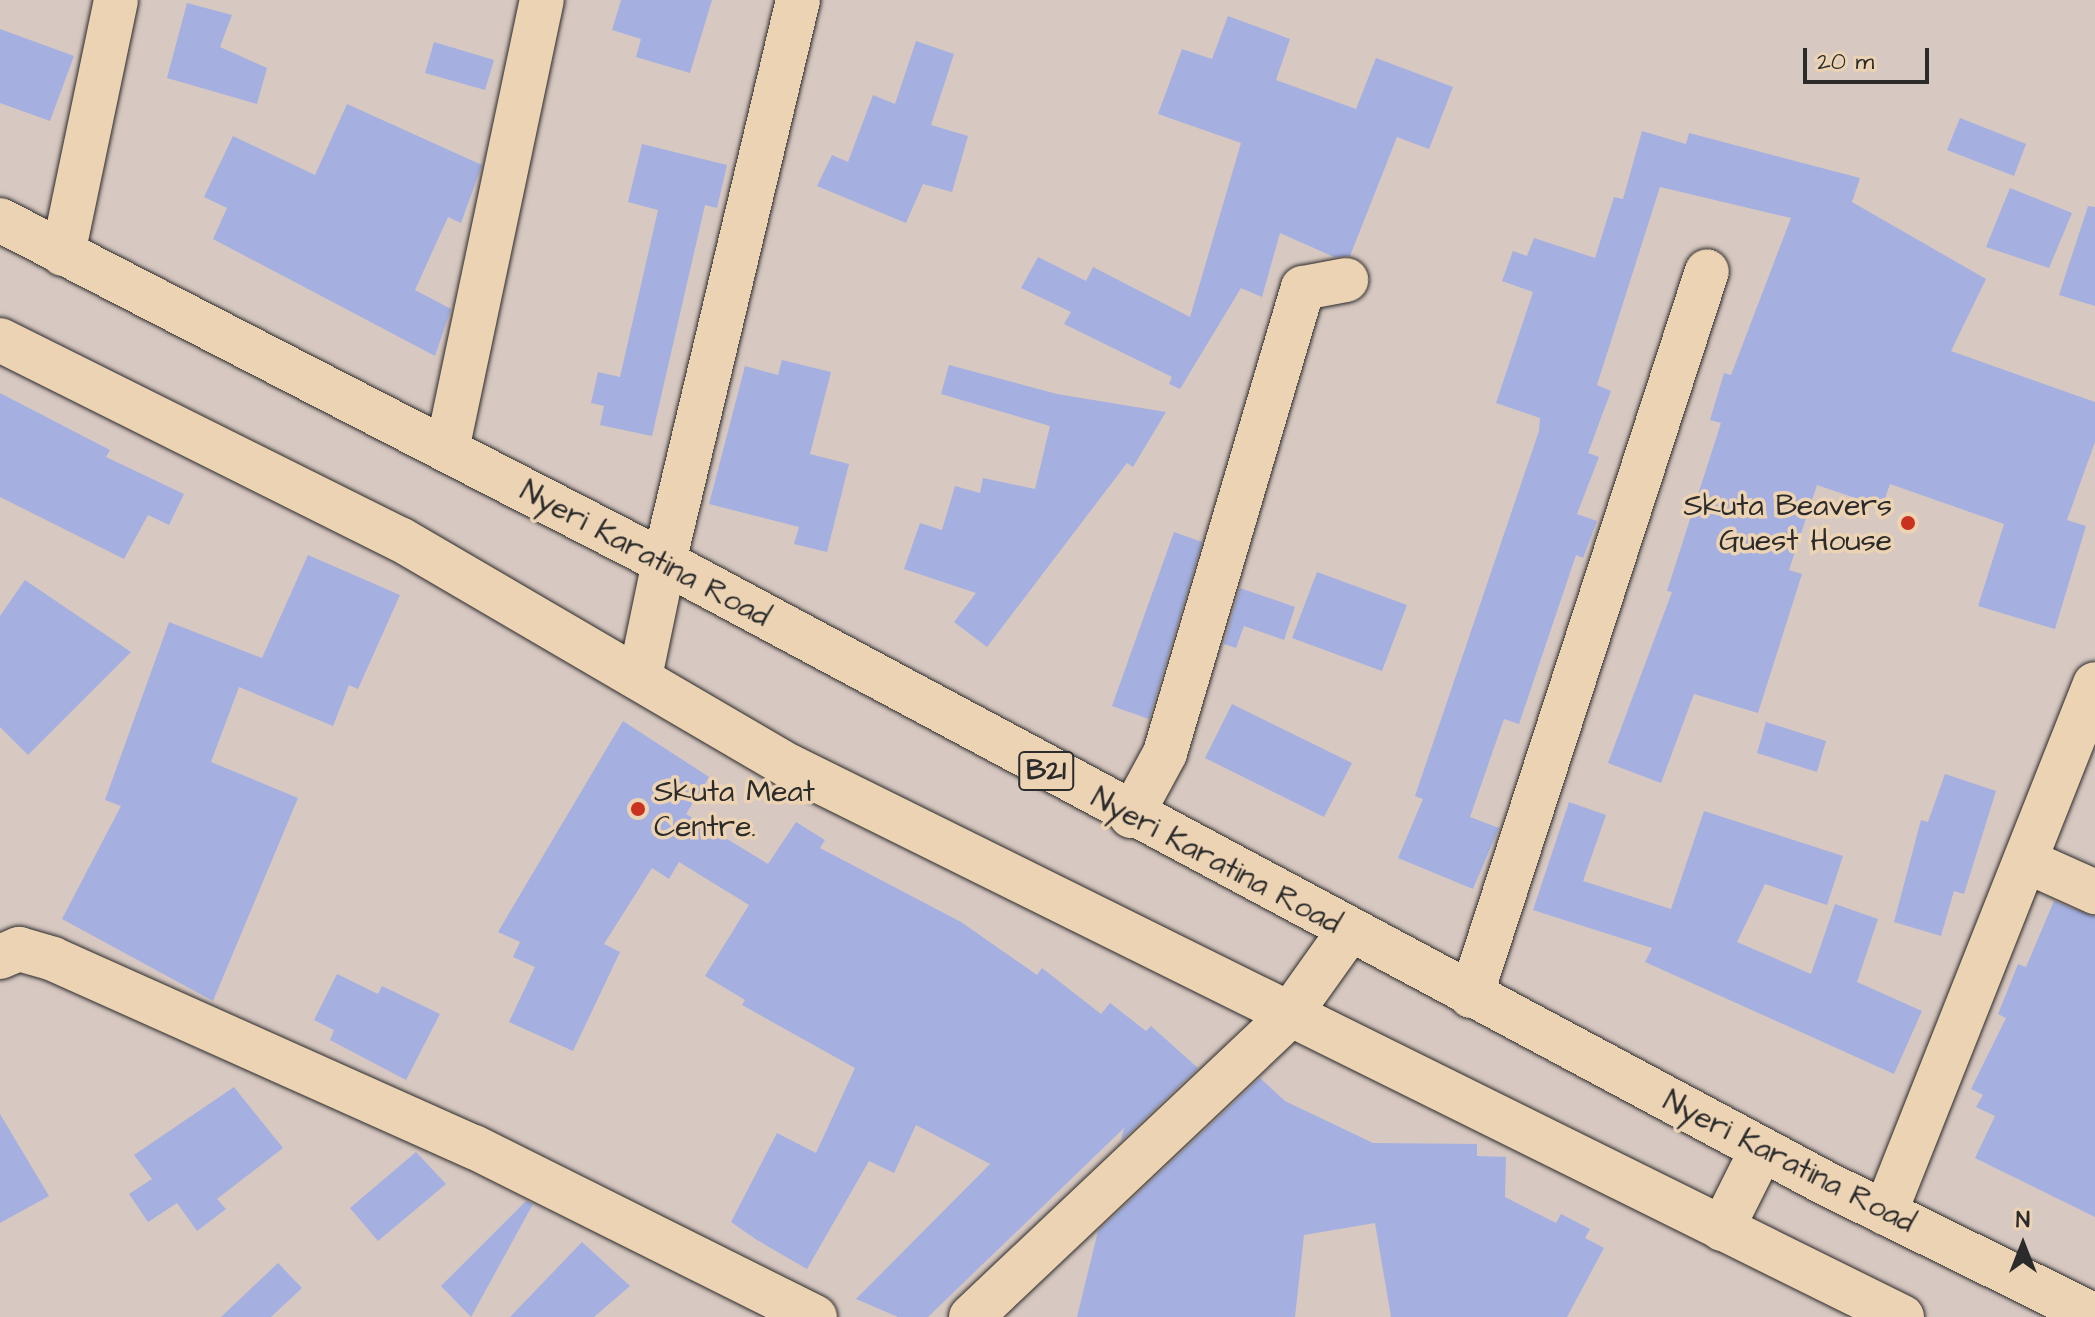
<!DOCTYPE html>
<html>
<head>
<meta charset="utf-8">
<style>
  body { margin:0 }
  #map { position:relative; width:2095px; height:1317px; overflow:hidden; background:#d7c8c1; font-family:"Architects Daughter",sans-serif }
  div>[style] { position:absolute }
  .building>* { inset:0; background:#a5b0e0 }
  .roads { filter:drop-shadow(0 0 2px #2b2b2b) drop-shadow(0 0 2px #2b2b2b) }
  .minor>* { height:44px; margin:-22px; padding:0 22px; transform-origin:22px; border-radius:22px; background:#ecd3b4 }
  .tertiary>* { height:44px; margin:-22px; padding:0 22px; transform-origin:22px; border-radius:22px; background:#ecd3b4 }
  .trunk>* { height:44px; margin:-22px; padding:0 22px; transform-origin:22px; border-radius:22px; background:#ecd3b4 }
  .dots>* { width:22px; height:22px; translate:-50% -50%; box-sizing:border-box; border:4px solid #ecd3b4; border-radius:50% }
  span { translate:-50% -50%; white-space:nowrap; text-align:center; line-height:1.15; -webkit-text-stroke:7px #ecd3b4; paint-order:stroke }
  .shield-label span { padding:2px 6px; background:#ecd3b4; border:2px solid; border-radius:6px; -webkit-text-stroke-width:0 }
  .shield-label { font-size:28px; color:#2b2b2b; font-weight:700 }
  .poi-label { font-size:30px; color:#2b2b2b }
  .right { translate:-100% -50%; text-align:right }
  .left { translate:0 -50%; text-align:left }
  .street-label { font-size:30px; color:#2b2b2b }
  .north { position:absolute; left:1983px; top:1205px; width:80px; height:80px; -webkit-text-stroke:6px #ecd3b4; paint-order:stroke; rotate:0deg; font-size:22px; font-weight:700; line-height:32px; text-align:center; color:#2b2b2b }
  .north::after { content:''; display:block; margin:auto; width:28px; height:36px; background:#2b2b2b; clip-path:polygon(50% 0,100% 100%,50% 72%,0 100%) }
  .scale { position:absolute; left:1803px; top:48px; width:126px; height:36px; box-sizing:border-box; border:4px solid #2b2b2b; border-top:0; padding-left:10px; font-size:24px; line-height:28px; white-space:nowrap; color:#2b2b2b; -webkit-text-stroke:6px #ecd3b4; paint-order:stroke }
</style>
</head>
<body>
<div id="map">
  <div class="building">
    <div style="clip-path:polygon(621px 0,712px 0,690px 73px,636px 57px,641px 39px,612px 30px)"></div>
    <div style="clip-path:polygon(187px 3px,232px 15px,220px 47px,267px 68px,257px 104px,167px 78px)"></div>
    <div style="clip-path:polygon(1228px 16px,1290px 39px,1276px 80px,1356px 109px,1376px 58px,1453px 87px,1429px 149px,1397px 137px,1350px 256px,1334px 257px,1280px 233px,1262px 297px,1241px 288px,1180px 389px,1169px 384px,1172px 377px,1064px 324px,1071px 312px,1021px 288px,1038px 257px,1086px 281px,1093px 267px,1190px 317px,1241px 143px,1158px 114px,1182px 49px,1212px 59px)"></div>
    <div style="clip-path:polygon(0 29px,74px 56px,50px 121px,0 103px)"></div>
    <div style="clip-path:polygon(916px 41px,954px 54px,931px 125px,968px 136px,952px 192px,923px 184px,906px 223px,817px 186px,832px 155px,848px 162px,873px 95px,895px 104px)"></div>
    <div style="clip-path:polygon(434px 42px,494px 60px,485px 90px,425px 73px)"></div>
    <div style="clip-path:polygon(347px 104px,482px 165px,461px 223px,448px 217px,415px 290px,451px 309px,435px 356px,213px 239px,227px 208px,204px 197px,233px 136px,315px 175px)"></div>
    <div style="clip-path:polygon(1960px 118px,2026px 144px,2014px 176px,1947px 150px)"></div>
    <div style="clip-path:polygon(1642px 131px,1686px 144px,1689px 133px,1860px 178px,1852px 202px,1986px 279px,1951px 351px,2095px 402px,2095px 442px,2067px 520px,2086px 526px,2055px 629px,1978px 606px,2004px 524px,1890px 484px,1882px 507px,1817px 485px,1789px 570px,1802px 574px,1758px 713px,1694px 694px,1661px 783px,1608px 763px,1672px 592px,1667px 591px,1721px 423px,1710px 420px,1724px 373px,1731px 375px,1791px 218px,1660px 187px,1597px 385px,1611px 391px,1588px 453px,1599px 457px,1577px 514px,1597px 521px,1583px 558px,1576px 555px,1519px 724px,1504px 719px,1470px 817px,1499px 828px,1473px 889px,1398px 858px,1423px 799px,1415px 796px,1539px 431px,1540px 418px,1496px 403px,1533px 292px,1502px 281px,1513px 251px,1527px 256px,1534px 238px,1595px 258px,1614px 197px,1623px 199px)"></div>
    <div style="clip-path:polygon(642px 144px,727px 165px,717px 208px,705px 205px,652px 436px,600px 425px,604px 406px,591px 403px,598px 372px,620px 377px,658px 210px,628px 202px)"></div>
    <div style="clip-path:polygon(2010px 188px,2072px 213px,2049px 268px,1986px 247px)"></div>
    <div style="clip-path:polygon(2088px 206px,2095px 207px,2095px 306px,2059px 295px)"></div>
    <div style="clip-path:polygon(782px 360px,831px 372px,810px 454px,849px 464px,827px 552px,794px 544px,799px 527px,709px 504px,745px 366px,778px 375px)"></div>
    <div style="clip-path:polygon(949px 365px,1057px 394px,1166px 412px,1133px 467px,1127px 463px,987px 647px,954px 622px,976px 593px,904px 569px,920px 523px,942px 530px,955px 486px,980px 493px,983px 478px,1035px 489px,1050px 426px,941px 394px)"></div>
    <div style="clip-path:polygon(0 393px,110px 450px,106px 457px,184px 494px,169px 525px,148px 515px,124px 559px,0 497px)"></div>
    <div style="clip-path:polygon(1174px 532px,1202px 542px,1149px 719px,1112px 706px)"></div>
    <div style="clip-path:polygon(308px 555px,400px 595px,358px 689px,349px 685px,333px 726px,239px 687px,211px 762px,298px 798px,213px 1001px,62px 919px,121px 806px,105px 800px,169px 622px,262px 658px)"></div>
    <div style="clip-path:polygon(1317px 572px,1407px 605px,1382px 671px,1292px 638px)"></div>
    <div style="clip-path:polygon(25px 580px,131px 652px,28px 755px,0 727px,0 616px)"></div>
    <div style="clip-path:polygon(1240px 588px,1295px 607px,1284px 640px,1244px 626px,1236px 648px,1224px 644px)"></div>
    <div style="clip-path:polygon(1232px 704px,1352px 763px,1324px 817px,1205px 758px)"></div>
    <div style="clip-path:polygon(623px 721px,709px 777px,686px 814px,768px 864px,796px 822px,825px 840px,820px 848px,961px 922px,1037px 975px,1042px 968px,1101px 1014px,1110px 1003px,1146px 1031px,1151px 1026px,1198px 1068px,1121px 1141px,1124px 1128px,928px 1317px,898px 1317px,856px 1299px,990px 1164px,916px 1125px,894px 1173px,869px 1161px,807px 1269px,757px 1240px,731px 1222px,777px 1133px,816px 1153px,855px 1068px,742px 1005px,745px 1000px,705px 976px,749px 905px,679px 862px,669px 879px,652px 868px,604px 944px,620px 952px,573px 1051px,509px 1022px,535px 967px,513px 957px,520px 942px,498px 932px)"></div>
    <div style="clip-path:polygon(1766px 722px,1826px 741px,1817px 772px,1757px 753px)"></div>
    <div style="clip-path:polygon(1945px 774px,1996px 791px,1964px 894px,1954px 891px,1941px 936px,1894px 922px,1921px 820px,1928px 822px)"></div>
    <div style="clip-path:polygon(1569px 802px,1606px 815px,1583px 881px,1671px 909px,1704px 811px,1843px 856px,1827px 905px,1765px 884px,1737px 942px,1811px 974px,1835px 904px,1878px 919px,1857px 982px,1922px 1011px,1894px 1074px,1645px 962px,1652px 948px,1533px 910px)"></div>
    <div style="clip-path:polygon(2054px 901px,2095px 917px,2095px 1217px,1975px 1158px,1995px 1116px,1976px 1107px,1983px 1095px,1971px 1089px,2006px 1018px,1998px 1014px,2018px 964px,2026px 967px)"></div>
    <div style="clip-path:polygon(337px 974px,378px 994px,382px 986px,440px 1014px,406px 1080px,330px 1040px,334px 1030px,314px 1020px)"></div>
    <div style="clip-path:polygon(1260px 1078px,1285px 1101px,1373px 1143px,1477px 1144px,1477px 1156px,1506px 1157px,1505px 1197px,1556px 1223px,1561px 1214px,1590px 1229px,1585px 1238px,1604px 1248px,1567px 1317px,1391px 1317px,1375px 1223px,1304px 1235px,1295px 1317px,1077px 1317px,1098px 1231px)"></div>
    <div style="clip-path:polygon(234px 1087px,283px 1148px,217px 1199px,226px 1209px,197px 1231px,177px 1203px,148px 1222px,129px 1194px,152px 1179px,134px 1155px)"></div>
    <div style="clip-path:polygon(0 1114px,49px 1196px,0 1223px)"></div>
    <div style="clip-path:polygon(416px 1152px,446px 1184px,378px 1241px,350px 1208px)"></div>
    <div style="clip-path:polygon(526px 1201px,533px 1204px,471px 1317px,441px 1286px)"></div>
    <div style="clip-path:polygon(582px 1242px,630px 1286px,594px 1317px,510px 1317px)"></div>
    <div style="clip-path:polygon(278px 1263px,302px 1288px,271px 1317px,221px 1317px)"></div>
  </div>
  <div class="roads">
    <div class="minor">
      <div style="left:0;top:340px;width:447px;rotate:26.5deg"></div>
      <div style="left:400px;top:539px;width:450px;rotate:30.3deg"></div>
      <div style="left:789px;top:766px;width:1242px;rotate:26.34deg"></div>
      <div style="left:640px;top:677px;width:117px;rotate:-78.2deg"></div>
      <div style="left:1131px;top:816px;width:72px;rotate:-61.6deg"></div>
      <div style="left:1165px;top:753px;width:485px;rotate:-73.5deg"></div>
      <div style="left:1303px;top:288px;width:44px;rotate:-10.5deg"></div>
      <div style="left:2026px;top:861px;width:76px;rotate:24.2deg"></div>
      <div style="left:0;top:957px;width:21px;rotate:-23deg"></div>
      <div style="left:19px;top:949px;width:35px;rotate:16deg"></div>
      <div style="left:53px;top:959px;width:461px;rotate:24.1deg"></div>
      <div style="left:474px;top:1147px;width:381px;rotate:26.5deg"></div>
      <div style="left:1471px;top:996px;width:762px;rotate:-71.97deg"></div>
      <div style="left:1885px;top:1213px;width:569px;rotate:-68.35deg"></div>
      <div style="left:1722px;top:1229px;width:89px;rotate:-63.4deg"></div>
      <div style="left:971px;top:1317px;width:435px;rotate:-43.4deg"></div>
      <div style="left:1287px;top:1018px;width:107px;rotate:-54.5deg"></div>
    </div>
    <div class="tertiary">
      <div style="left:63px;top:254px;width:259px;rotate:-78.2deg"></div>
      <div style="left:447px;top:450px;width:460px;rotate:-78.1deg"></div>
      <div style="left:664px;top:562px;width:578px;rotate:-76.59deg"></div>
    </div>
    <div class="trunk">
      <div style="left:0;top:220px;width:747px;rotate:27.25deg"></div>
      <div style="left:664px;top:562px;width:1314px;rotate:28.14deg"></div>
      <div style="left:1823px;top:1182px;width:303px;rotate:26.2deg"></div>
    </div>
  </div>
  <div class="dots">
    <div style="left:1908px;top:523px;background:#c8321e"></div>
    <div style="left:638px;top:809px;background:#c8321e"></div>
  </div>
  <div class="shield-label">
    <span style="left:1046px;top:771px">B21</span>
  </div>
  <div class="poi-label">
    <span class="right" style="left:1892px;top:523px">Skuta Beavers<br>Guest House</span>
    <span class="left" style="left:654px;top:809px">Skuta Meat<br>Centre.</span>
  </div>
  <div class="street-label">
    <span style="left:645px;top:554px;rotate:28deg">Nyeri Karatina Road</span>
    <span style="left:1216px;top:861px;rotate:28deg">Nyeri Karatina Road</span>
    <span style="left:1789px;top:1162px;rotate:27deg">Nyeri Karatina Road</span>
  </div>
  <div class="north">N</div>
  <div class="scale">20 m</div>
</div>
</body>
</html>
